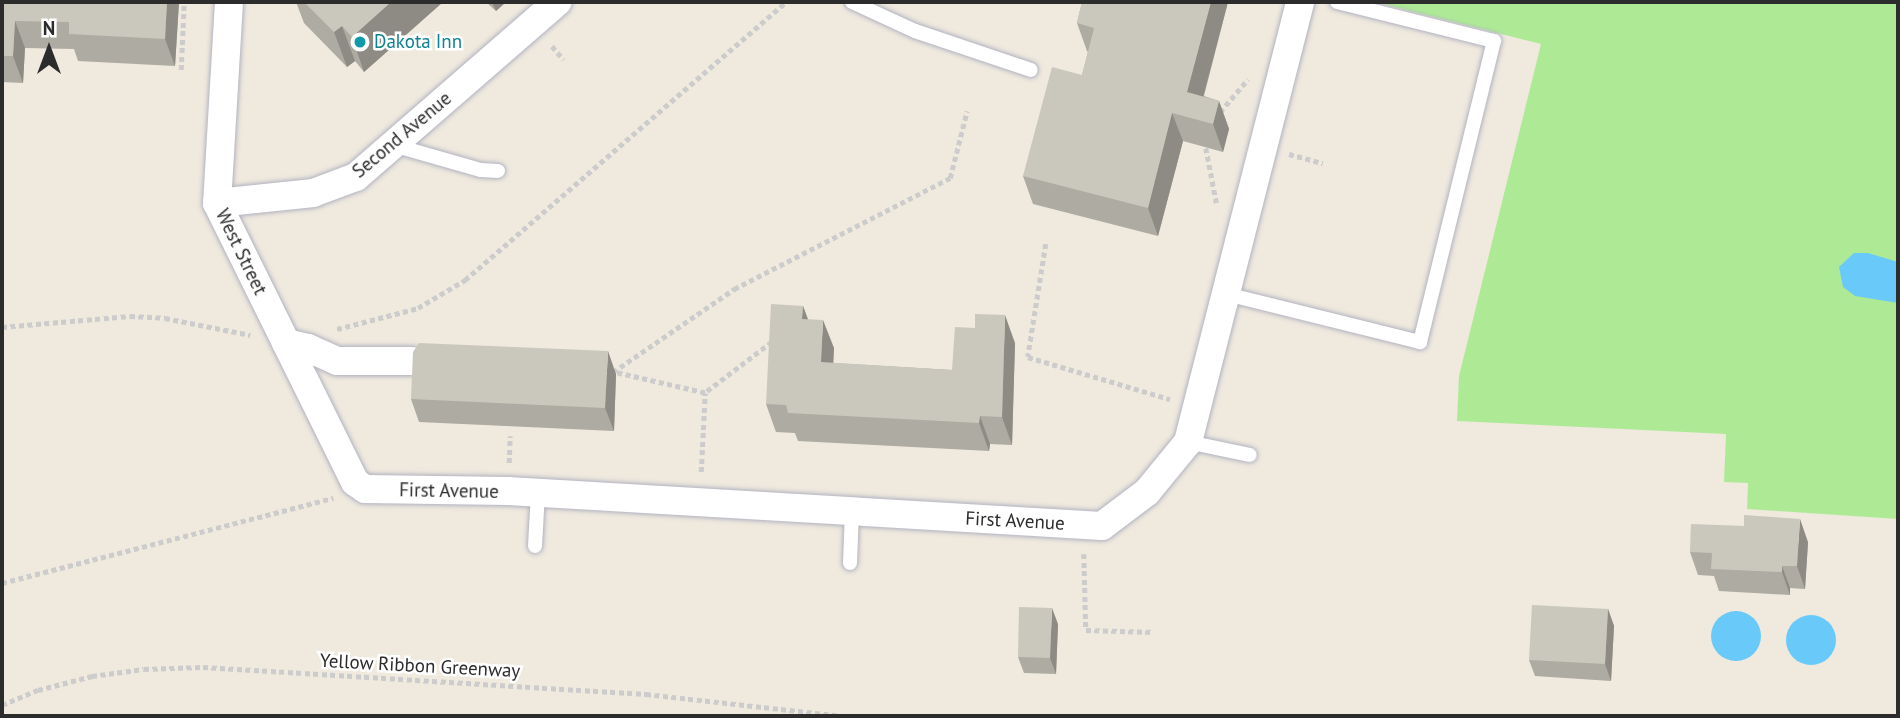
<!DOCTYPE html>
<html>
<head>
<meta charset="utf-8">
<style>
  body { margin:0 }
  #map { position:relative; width:1900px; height:718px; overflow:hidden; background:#efe9de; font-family:"PT Sans",sans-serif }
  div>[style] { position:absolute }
  .green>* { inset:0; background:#aeea96 }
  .water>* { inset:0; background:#69caf9 }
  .round { border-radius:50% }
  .path>* { height:4.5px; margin-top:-2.25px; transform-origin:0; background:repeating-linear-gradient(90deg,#ccc 0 5px,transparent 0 8.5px) }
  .roads { filter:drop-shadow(0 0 2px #b2b3c1) drop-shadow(0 0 2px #b2b3c1) }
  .service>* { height:14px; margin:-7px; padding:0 7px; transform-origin:7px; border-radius:7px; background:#fff }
  .minor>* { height:28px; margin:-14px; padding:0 14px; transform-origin:14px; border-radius:14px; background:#fff }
  .wall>* { inset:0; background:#aeaba2 }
  .shaded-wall>* { inset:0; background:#8d8b84 }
  .building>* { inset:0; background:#cac7bc }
  .dots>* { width:19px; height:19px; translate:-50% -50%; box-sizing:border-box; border:4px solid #fff; border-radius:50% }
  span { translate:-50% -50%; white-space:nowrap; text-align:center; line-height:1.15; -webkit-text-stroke:5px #fff; paint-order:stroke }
  .culture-label { font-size:19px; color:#0d838f }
  .left { translate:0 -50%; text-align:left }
  .street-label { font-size:19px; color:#2c2c2c }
  .frame { position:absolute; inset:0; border:4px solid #2c2c2c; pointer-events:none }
  .north { position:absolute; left:14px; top:14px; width:70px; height:70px; -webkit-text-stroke:5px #fff; paint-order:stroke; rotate:0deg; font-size:19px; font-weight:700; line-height:28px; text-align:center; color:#2c2c2c }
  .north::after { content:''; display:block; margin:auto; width:24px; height:32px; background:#2c2c2c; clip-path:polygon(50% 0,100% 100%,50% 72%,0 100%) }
</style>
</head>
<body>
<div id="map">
  <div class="green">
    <div style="clip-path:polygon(1375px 2px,1898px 2px,1898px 519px,1747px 509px,1748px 483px,1724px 482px,1726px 434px,1457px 421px,1459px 376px,1541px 44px)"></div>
  </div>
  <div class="water">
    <div style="clip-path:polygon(1854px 253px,1868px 253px,1898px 262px,1898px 303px,1855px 296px,1843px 287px,1839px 267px)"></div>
    <div class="round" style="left:1711px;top:611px;width:50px;height:50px"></div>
    <div class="round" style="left:1786px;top:615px;width:50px;height:50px"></div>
  </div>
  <div class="path">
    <div style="left:552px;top:46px;width:18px;rotate:49deg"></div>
    <div style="left:181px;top:70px;width:68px;rotate:-87.5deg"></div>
    <div style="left:1220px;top:112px;width:43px;rotate:-49.7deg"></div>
    <div style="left:1206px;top:148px;width:58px;rotate:79.1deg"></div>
    <div style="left:1289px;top:154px;width:35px;rotate:15deg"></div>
    <div style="left:1046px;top:244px;width:114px;rotate:99.1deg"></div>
    <div style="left:1028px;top:357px;width:148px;rotate:16.5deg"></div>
    <div style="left:2px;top:327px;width:128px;rotate:-4.9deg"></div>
    <div style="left:130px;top:316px;width:35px;rotate:3deg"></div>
    <div style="left:165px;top:318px;width:87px;rotate:11.3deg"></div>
    <div style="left:337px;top:329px;width:84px;rotate:-14.5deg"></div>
    <div style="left:418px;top:308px;width:55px;rotate:-30.8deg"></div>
    <div style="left:465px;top:280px;width:425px;rotate:-40.9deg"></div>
    <div style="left:772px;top:342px;width:84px;rotate:142.7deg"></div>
    <div style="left:705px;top:393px;width:94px;rotate:-167.1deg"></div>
    <div style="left:613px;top:372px;width:147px;rotate:-34.4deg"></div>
    <div style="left:734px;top:289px;width:243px;rotate:-27.2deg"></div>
    <div style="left:950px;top:178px;width:69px;rotate:-75.8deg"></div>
    <div style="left:509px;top:463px;width:27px;rotate:-88deg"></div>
    <div style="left:701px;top:472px;width:79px;rotate:-87.1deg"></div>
    <div style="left:1084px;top:554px;width:76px;rotate:88.5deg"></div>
    <div style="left:1086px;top:630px;width:68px;rotate:1.7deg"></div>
    <div style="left:2px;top:583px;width:342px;rotate:-14.4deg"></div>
    <div style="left:2px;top:705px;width:39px;rotate:-23deg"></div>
    <div style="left:38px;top:690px;width:56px;rotate:-14.5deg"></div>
    <div style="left:92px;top:676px;width:52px;rotate:-7.7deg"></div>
    <div style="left:144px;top:669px;width:59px;rotate:-1.9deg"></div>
    <div style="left:203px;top:667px;width:444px;rotate:3.5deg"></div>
    <div style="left:646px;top:694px;width:196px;rotate:6.4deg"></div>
  </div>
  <div class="roads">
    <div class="service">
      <div style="left:852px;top:2px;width:69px;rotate:24.7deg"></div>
      <div style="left:915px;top:31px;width:122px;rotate:18.6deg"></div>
      <div style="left:393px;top:145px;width:91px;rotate:15.9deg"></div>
      <div style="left:481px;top:170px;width:17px;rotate:3deg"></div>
      <div style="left:1226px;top:294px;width:200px;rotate:13.9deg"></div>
      <div style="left:1420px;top:342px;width:310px;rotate:-76.2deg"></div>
      <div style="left:1494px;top:41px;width:162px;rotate:-166deg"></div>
      <div style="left:1188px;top:442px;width:63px;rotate:11.8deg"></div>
      <div style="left:535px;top:546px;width:53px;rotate:-86.8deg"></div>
      <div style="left:850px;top:563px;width:51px;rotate:-87.8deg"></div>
    </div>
    <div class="minor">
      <div style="left:229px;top:2px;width:201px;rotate:93.4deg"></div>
      <div style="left:217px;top:203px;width:311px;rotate:63.7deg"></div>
      <div style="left:355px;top:482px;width:12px;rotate:35deg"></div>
      <div style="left:365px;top:489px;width:143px;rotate:0.8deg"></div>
      <div style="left:508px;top:491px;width:595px;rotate:3.37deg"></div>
      <div style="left:1102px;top:526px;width:56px;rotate:-37.1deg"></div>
      <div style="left:1147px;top:492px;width:65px;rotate:-50.6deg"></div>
      <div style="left:1188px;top:442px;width:454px;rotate:-75.7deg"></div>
      <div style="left:217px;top:203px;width:97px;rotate:-5.9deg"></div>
      <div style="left:313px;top:193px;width:46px;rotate:-20.4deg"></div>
      <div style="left:356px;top:177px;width:267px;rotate:-41deg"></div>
      <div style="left:286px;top:343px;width:23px;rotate:13deg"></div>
      <div style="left:308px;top:348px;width:32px;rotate:24deg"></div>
      <div style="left:337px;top:361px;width:75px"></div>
    </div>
  </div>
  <div class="wall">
    <div style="clip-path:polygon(2px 2px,179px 2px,175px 66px,78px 61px,74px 49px,25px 48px,23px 83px,2px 82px)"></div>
    <div style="clip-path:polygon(296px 2px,443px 2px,364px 72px,355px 61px,347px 67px,304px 23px)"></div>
    <div style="clip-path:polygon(486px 2px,506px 2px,496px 11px)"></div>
    <div style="clip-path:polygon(1082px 2px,1228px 2px,1204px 96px,1219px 101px,1229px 129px,1223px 152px,1183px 141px,1158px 236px,1033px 204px,1023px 176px,1082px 75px,1088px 52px,1087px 51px,1077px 23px)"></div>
    <div style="clip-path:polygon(803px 306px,808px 319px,834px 348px,833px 363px,952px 370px,1015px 343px,1012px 445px,990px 444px,989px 451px,798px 441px,795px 433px,776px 432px,766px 404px)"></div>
    <div style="clip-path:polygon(616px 374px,614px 431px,419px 422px,411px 399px)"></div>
    <div style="clip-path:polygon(1808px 542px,1805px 589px,1790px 588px,1790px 595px,1719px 591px,1714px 576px,1698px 575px,1690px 552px)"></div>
    <div style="clip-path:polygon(1608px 609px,1614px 626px,1611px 681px,1535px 676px,1529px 660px)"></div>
    <div style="clip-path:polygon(1058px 624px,1056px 674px,1024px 673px,1018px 657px)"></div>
  </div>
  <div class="shaded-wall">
    <div style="clip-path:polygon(167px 2px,179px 2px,175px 66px,165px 39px)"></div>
    <div style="clip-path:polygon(391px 2px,443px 2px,364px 72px,352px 37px)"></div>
    <div style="clip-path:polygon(492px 2px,506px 2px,496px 11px)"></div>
    <div style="clip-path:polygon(1211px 2px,1228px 2px,1197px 120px,1187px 92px)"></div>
    <div style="clip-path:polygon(15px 21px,25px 48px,23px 83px,13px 56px)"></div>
    <div style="clip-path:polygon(342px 26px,355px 61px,347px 67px,334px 32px)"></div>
    <div style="clip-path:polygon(1219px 101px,1229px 129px,1223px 152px,1213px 124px)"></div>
    <div style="clip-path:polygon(1172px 113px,1183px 141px,1158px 236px,1148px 208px)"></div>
    <div style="clip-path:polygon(803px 306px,813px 334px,802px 319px)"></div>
    <div style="clip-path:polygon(1005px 315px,1015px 343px,1012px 445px,1002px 417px)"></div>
    <div style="clip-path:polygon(823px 320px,834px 348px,832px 390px,821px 362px)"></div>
    <div style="clip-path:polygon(608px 351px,616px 374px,614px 431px,605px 408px)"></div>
    <div style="clip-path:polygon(980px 416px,990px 444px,989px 451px,979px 423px)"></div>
    <div style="clip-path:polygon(1800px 519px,1808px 542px,1805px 589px,1797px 566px)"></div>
    <div style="clip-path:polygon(1782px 566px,1790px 588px,1790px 595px,1782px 572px)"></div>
    <div style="clip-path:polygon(1052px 608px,1058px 624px,1056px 674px,1050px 658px)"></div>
    <div style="clip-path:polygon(1608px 609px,1614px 626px,1611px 681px,1605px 664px)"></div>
  </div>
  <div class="building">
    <div style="clip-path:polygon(2px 2px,167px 2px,165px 39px,69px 34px,69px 22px,15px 21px,13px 56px,2px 56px)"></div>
    <div style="clip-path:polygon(304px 2px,391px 2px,352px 37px,342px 26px,334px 32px)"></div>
    <div style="clip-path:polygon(1082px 2px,1211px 2px,1187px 92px,1219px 101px,1213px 124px,1172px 113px,1148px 208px,1023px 176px,1052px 67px,1082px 75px,1094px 28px,1077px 23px)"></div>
    <div style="clip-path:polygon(771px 304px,803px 306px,802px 319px,823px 320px,821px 362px,952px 370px,955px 327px,975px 328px,975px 314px,1005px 315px,1002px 417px,980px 416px,979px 423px,788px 413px,786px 405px,766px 404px)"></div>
    <div style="clip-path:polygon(419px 343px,608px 351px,605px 408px,411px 399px,413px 352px)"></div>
    <div style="clip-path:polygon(1744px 515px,1800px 519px,1797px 566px,1782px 566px,1782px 572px,1711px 569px,1712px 553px,1690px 552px,1691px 524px,1744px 526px)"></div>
    <div style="clip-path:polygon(1532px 605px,1608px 609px,1605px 664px,1529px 660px)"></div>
    <div style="clip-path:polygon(1019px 607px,1052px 608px,1050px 658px,1018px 657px)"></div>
  </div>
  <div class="dots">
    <div style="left:360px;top:42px;background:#0f9aa8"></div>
  </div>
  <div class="culture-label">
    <span class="left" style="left:374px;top:42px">Dakota Inn</span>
  </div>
  <div class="street-label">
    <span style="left:402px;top:135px;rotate:-40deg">Second Avenue</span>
    <span style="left:241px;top:252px;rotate:64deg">West Street</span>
    <span style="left:449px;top:491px;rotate:1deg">First Avenue</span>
    <span style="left:1015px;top:521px;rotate:3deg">First Avenue</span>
    <span style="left:420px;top:666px;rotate:3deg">Yellow Ribbon Greenway</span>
  </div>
  <div class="frame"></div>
  <div class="north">N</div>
</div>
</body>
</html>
